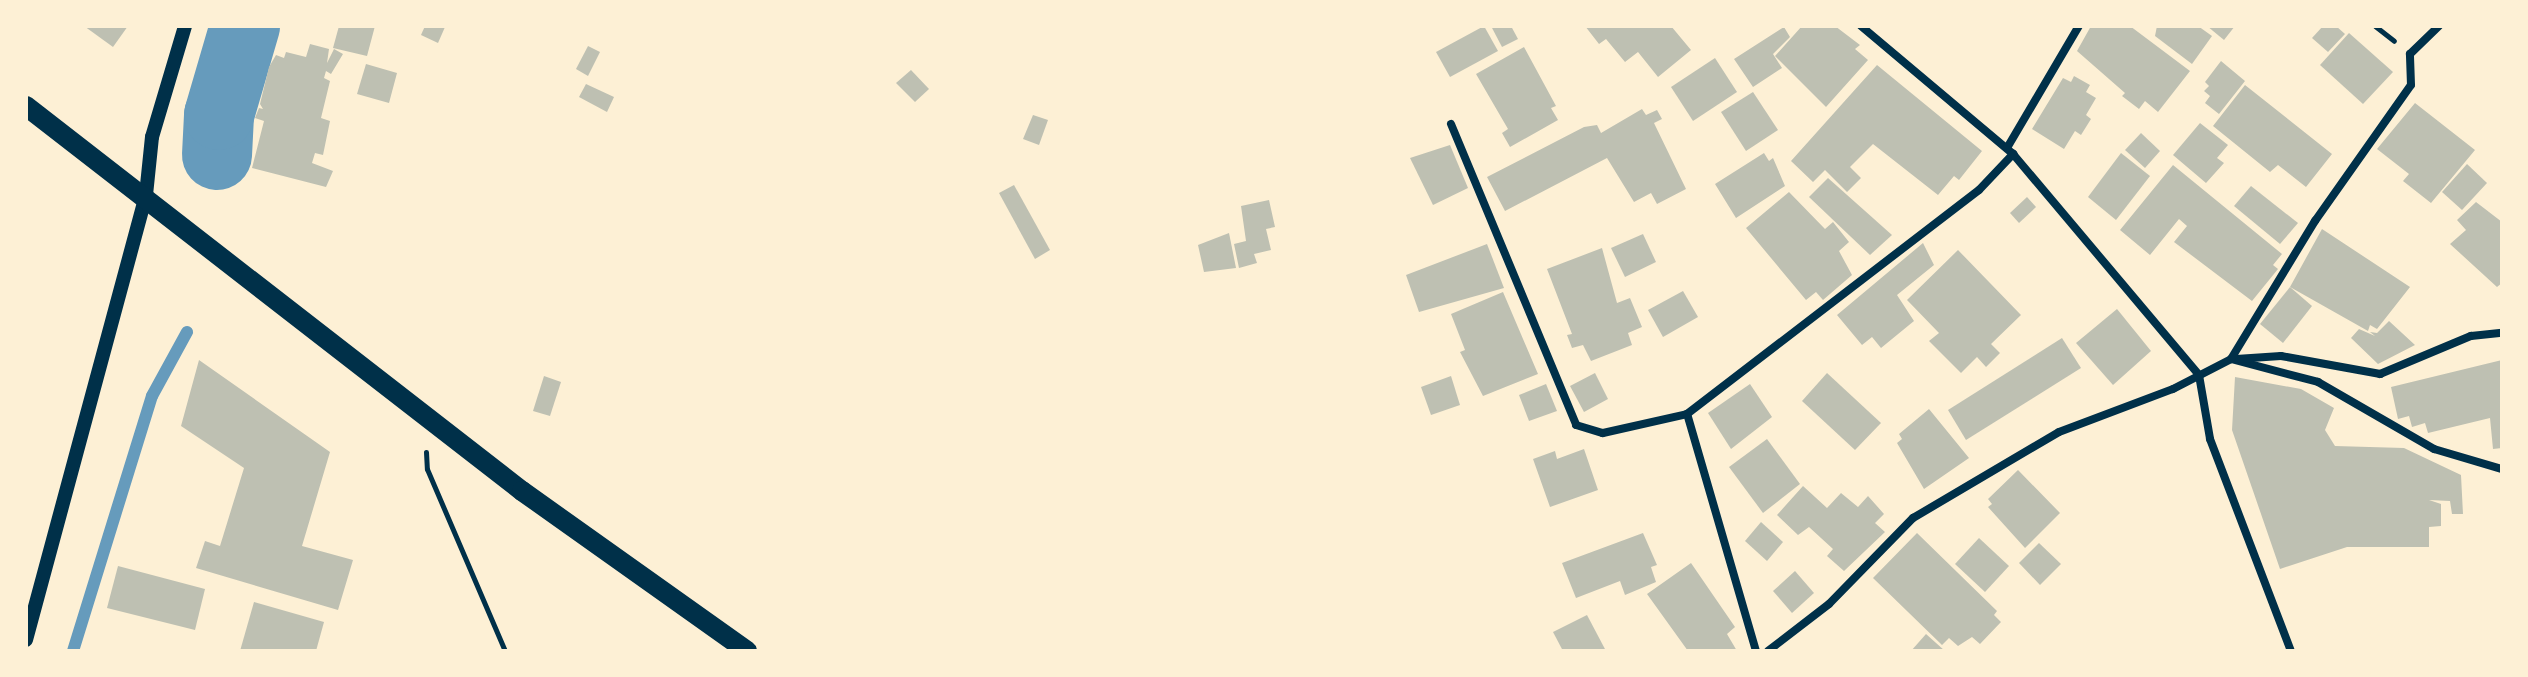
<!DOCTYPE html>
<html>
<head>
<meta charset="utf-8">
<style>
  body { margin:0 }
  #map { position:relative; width:2528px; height:677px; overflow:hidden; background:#fdf0d5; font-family:Quicksand,sans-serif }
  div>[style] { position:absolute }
  .stream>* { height:12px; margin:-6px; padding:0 6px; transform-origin:6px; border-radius:6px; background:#669bbc }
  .river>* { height:70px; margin:-35px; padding:0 35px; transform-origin:35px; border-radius:35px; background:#669bbc }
  .building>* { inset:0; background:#bec0b2 }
  .path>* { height:5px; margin:-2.5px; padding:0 2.5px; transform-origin:2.5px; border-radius:2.5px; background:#003049 }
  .minor>* { height:8px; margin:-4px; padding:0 4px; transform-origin:4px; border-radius:4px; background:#003049 }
  .tertiary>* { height:14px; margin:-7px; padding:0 7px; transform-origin:7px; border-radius:7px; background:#003049 }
  .primary>* { height:20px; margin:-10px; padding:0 10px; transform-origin:10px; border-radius:10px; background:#003049 }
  span { translate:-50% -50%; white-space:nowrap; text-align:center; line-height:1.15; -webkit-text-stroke:6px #fdf0d5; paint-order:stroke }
  .frame { position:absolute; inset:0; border:28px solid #fdf0d5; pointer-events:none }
</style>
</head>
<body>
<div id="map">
  <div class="stream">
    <div style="left:73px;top:651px;width:267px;rotate:-72.8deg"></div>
    <div style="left:152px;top:396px;width:73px;rotate:-61.3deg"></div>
  </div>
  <div class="river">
    <div style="left:217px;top:155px;width:40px;rotate:-87.1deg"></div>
    <div style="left:219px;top:115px;width:93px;rotate:-73.7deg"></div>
  </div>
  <div class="building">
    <div style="clip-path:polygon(84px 26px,128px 26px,113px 47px)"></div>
    <div style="clip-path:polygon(339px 26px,375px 26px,367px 56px,333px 48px)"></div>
    <div style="clip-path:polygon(425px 26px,445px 27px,438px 43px,421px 35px)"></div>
    <div style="clip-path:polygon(1484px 26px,1498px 51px,1450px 77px,1436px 52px)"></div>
    <div style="clip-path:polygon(1491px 26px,1511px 26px,1518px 39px,1502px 47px)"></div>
    <div style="clip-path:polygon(1585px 26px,1671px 26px,1691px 50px,1658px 77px,1638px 52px,1625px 62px,1606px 39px,1599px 44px)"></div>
    <div style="clip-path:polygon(1802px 26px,1835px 26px,1860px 45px,1855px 49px,1868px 60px,1826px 107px,1775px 56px)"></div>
    <div style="clip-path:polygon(2091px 26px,2130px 26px,2190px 71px,2158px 112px,2145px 101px,2139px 109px,2122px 96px,2125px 93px,2077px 51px)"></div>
    <div style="clip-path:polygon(2157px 26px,2198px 26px,2212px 36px,2192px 64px,2155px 36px)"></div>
    <div style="clip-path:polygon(2207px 26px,2235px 26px,2224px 40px)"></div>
    <div style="clip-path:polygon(2323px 26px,2336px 26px,2345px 34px,2328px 52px,2312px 38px)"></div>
    <div style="clip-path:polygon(1784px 27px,1790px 37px,1773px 54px,1782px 68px,1753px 87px,1734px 59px)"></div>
    <div style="clip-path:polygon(2349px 33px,2393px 72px,2363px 104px,2320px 65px)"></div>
    <div style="clip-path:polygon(310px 44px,329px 49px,327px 63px,334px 49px,343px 54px,331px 74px,326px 71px,324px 78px,330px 81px,321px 118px,330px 121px,323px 155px,315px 153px,312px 163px,333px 171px,326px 187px,252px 168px,264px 121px,255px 118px,259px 108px,263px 109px,260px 104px,269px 67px,276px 55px,284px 58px,286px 52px,306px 57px)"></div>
    <div style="clip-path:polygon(588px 46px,600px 52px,588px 76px,576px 69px)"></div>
    <div style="clip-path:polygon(1524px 47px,1556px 106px,1551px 108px,1558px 120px,1510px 147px,1502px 133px,1508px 129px,1476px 74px)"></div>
    <div style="clip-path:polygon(1715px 58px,1737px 92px,1693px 121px,1671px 87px)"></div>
    <div style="clip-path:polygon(2221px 61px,2245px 81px,2219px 114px,2205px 103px,2210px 96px,2204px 91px,2209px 86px,2205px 82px)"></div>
    <div style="clip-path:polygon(366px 64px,397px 73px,389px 103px,357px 94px)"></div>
    <div style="clip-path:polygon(1877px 65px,1982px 151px,1959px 180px,1954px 176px,1938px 195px,1873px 144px,1850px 167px,1861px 178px,1847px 192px,1825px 170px,1813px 182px,1791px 161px)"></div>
    <div style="clip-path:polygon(911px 70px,929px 89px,915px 102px,896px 83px)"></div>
    <div style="clip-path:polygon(2074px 76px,2090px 85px,2086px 92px,2096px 98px,2086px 115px,2091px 119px,2081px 135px,2075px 131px,2064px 149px,2032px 129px,2063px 78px,2071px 82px)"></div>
    <div style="clip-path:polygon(586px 84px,614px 97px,607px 112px,579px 97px)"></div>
    <div style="clip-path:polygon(2245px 85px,2332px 154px,2306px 187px,2278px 165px,2270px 172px,2213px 126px)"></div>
    <div style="clip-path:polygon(1753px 92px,1778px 130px,1746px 151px,1721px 112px)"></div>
    <div style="clip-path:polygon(2415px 103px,2475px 150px,2431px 203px,2403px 181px,2409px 174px,2377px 149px)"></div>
    <div style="clip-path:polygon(1642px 109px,1646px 115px,1657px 110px,1662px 119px,1654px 123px,1686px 189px,1657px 204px,1651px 193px,1634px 202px,1607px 158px,1505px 211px,1487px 177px,1584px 127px,1597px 125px,1601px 133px)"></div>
    <div style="clip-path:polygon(1033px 115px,1048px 120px,1039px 145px,1023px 139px)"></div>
    <div style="clip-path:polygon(2200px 123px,2228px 145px,2217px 158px,2224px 163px,2206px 183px,2173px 155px)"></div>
    <div style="clip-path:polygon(2141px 133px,2160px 151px,2145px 168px,2125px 150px)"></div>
    <div style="clip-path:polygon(1450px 145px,1468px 188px,1433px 205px,1410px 158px)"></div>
    <div style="clip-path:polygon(1764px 153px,1769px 161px,1773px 158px,1785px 186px,1736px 218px,1715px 184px)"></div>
    <div style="clip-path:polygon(2121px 153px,2150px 176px,2116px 220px,2088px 197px)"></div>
    <div style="clip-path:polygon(2467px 164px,2487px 183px,2462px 210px,2442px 192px)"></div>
    <div style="clip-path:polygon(2173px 165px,2282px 254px,2273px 265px,2278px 269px,2252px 301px,2174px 242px,2187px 226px,2179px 219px,2150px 255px,2120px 230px)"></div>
    <div style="clip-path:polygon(1828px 178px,1892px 235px,1870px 255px,1809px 197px)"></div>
    <div style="clip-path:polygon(1014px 185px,1050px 250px,1035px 259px,999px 193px)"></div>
    <div style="clip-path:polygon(2251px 186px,2298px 223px,2280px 244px,2234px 206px)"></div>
    <div style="clip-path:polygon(1789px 192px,1825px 229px,1833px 222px,1849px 242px,1839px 251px,1852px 275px,1823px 300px,1816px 292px,1806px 300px,1746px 228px)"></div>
    <div style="clip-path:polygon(2027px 197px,2036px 207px,2019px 223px,2010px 213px)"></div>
    <div style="clip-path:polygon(1269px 200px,1275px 227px,1266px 229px,1271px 250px,1254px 254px,1257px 263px,1239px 268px,1234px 244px,1246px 241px,1241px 206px)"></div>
    <div style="clip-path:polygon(2476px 202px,2502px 222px,2502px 283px,2497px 287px,2450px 244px,2466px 230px,2457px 220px)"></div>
    <div style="clip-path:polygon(2322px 229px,2410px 287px,2377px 329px,2370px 325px,2368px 331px,2290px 287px)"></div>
    <div style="clip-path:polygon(1229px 233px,1236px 268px,1204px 272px,1198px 245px)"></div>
    <div style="clip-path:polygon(1643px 234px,1656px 262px,1625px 277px,1611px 248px)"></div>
    <div style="clip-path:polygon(1923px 243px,1934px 265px,1897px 295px,1914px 321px,1881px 348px,1872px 337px,1862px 345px,1837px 315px)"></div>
    <div style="clip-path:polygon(1487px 244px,1504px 288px,1419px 312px,1406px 275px)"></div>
    <div style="clip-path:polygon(1602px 248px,1617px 303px,1630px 298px,1642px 327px,1628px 333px,1632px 345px,1591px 361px,1583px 345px,1572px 348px,1567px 335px,1572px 334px,1547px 269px)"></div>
    <div style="clip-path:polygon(1958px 250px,2021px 315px,1991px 344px,2000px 353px,1986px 367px,1977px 357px,1961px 373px,1929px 341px,1939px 333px,1907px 300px)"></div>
    <div style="clip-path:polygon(2290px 287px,2312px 306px,2283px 343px,2260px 324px)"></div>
    <div style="clip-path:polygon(1683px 291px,1698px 317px,1663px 337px,1648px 310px)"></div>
    <div style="clip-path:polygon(1503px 292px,1538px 374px,1483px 396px,1460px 352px,1465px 350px,1451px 314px)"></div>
    <div style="clip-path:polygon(2117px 309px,2151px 351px,2113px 385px,2076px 343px)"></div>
    <div style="clip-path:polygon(2389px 321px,2415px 345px,2378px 364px,2351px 338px,2359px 329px,2375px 336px,2370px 332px,2377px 333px)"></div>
    <div style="clip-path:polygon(2062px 338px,2081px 368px,1966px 440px,1948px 410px)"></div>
    <div style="clip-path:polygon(199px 360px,330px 452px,302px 546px,353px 560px,338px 610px,196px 568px,205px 541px,220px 546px,244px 468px,181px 426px)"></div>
    <div style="clip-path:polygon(2502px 360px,2502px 448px,2493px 449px,2490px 418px,2428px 433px,2425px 423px,2412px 427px,2409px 416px,2398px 419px,2391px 387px)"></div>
    <div style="clip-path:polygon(1595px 373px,1608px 399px,1584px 412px,1570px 386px)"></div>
    <div style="clip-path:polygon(1827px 373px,1881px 423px,1855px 450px,1802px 401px)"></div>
    <div style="clip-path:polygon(544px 376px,561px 382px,550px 416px,533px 411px)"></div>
    <div style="clip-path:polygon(1451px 376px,1460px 405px,1431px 415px,1421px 387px)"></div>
    <div style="clip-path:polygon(2235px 377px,2301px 389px,2334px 408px,2325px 430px,2335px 446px,2404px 448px,2461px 475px,2463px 514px,2452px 514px,2450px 501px,2429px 500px,2441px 504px,2441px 526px,2429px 527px,2429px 547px,2347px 547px,2280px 569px,2232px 430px)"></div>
    <div style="clip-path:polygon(1546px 384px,1557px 411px,1529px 421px,1519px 395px)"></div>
    <div style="clip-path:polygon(1750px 384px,1772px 417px,1731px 449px,1708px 413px)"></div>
    <div style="clip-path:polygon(1929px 409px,1969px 458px,1924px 489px,1897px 443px,1902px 439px,1899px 434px)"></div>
    <div style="clip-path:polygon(1767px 439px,1800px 484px,1763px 513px,1729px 467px)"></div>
    <div style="clip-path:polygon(1584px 449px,1598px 490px,1550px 507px,1533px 459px,1555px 451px,1557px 459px)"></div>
    <div style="clip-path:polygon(2018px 470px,2060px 513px,2025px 548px,1988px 507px,1992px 504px,1988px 499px)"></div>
    <div style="clip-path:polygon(1803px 486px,1827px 508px,1841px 493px,1858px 507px,1868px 496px,1884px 514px,1875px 523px,1885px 532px,1844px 571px,1827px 556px,1833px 549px,1809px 527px,1798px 535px,1777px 515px)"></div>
    <div style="clip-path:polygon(1761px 522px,1783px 542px,1767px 561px,1745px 541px)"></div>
    <div style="clip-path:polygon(1643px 533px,1657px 565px,1651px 567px,1656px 582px,1625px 595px,1620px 581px,1576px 598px,1562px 563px)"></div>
    <div style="clip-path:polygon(1917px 533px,1997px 611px,1994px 615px,2001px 622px,1980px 644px,1972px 637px,1958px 646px,1949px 638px,1942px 645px,1873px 578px)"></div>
    <div style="clip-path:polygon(1979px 538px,2009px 566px,1985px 592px,1955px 564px)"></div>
    <div style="clip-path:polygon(2039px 543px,2061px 564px,2040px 585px,2019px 563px)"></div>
    <div style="clip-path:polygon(1691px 563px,1735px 627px,1727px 634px,1737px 651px,1688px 651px,1647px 594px)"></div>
    <div style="clip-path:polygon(118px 566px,205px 589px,195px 630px,107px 608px)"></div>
    <div style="clip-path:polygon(1795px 571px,1814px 593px,1792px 613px,1773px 591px)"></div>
    <div style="clip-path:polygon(254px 602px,324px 622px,316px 651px,240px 651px)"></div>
    <div style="clip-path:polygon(1587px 615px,1606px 651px,1563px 651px,1553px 632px)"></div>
    <div style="clip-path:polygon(1926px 634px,1945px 651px,1911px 651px)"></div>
  </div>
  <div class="path">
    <div style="left:2375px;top:26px;width:24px;rotate:38deg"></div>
    <div style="left:426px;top:452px;width:17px;rotate:87deg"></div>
    <div style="left:427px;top:469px;width:198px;rotate:66.8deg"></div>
  </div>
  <div class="minor">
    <div style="left:1861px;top:26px;width:199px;rotate:40.1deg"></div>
    <div style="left:2013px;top:154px;width:289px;rotate:49.9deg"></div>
    <div style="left:2199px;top:375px;width:65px;rotate:80.2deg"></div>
    <div style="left:2210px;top:439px;width:227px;rotate:69.1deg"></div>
    <div style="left:1451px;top:124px;width:326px;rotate:67.4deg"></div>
    <div style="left:1576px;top:425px;width:28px;rotate:17deg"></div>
    <div style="left:1603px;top:433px;width:86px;rotate:-12.7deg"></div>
    <div style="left:2007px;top:148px;width:142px;rotate:-59.5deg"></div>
    <div style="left:2231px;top:359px;width:90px;rotate:14.8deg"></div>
    <div style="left:2318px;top:382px;width:134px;rotate:30deg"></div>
    <div style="left:2434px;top:449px;width:71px;rotate:16.4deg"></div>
    <div style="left:2236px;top:359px;width:45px;rotate:-3.8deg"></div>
    <div style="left:2281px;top:356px;width:101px;rotate:10.3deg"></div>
    <div style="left:2380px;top:374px;width:99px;rotate:-22.7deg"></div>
    <div style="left:2471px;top:336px;width:31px;rotate:-6deg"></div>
    <div style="left:1756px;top:651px;width:247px;rotate:-106.2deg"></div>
    <div style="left:1687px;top:414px;width:368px;rotate:-37.5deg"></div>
    <div style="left:1979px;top:190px;width:50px;rotate:-46.6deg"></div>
    <div style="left:1768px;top:651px;width:77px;rotate:-37.6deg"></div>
    <div style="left:1829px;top:604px;width:120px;rotate:-45.7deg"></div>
    <div style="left:1913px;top:518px;width:169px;rotate:-30.5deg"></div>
    <div style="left:2059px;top:432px;width:122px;rotate:-20.7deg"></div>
    <div style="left:2173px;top:389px;width:65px;rotate:-27.3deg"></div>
    <div style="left:2231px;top:359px;width:162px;rotate:-58.7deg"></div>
    <div style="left:2315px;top:221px;width:166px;rotate:-54.8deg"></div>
    <div style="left:2411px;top:85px;width:31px;rotate:-92deg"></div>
    <div style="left:2410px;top:54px;width:40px;rotate:-44deg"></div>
  </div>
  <div class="tertiary">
    <div style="left:26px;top:640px;width:461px;rotate:-74.9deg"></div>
    <div style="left:146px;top:195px;width:58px;rotate:-84.1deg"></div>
    <div style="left:152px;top:137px;width:116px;rotate:-73.4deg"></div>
  </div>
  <div class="primary">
    <div style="left:26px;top:106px;width:628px;rotate:37.82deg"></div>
    <div style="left:522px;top:491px;width:276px;rotate:35.4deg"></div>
  </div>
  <div class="frame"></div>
</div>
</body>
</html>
